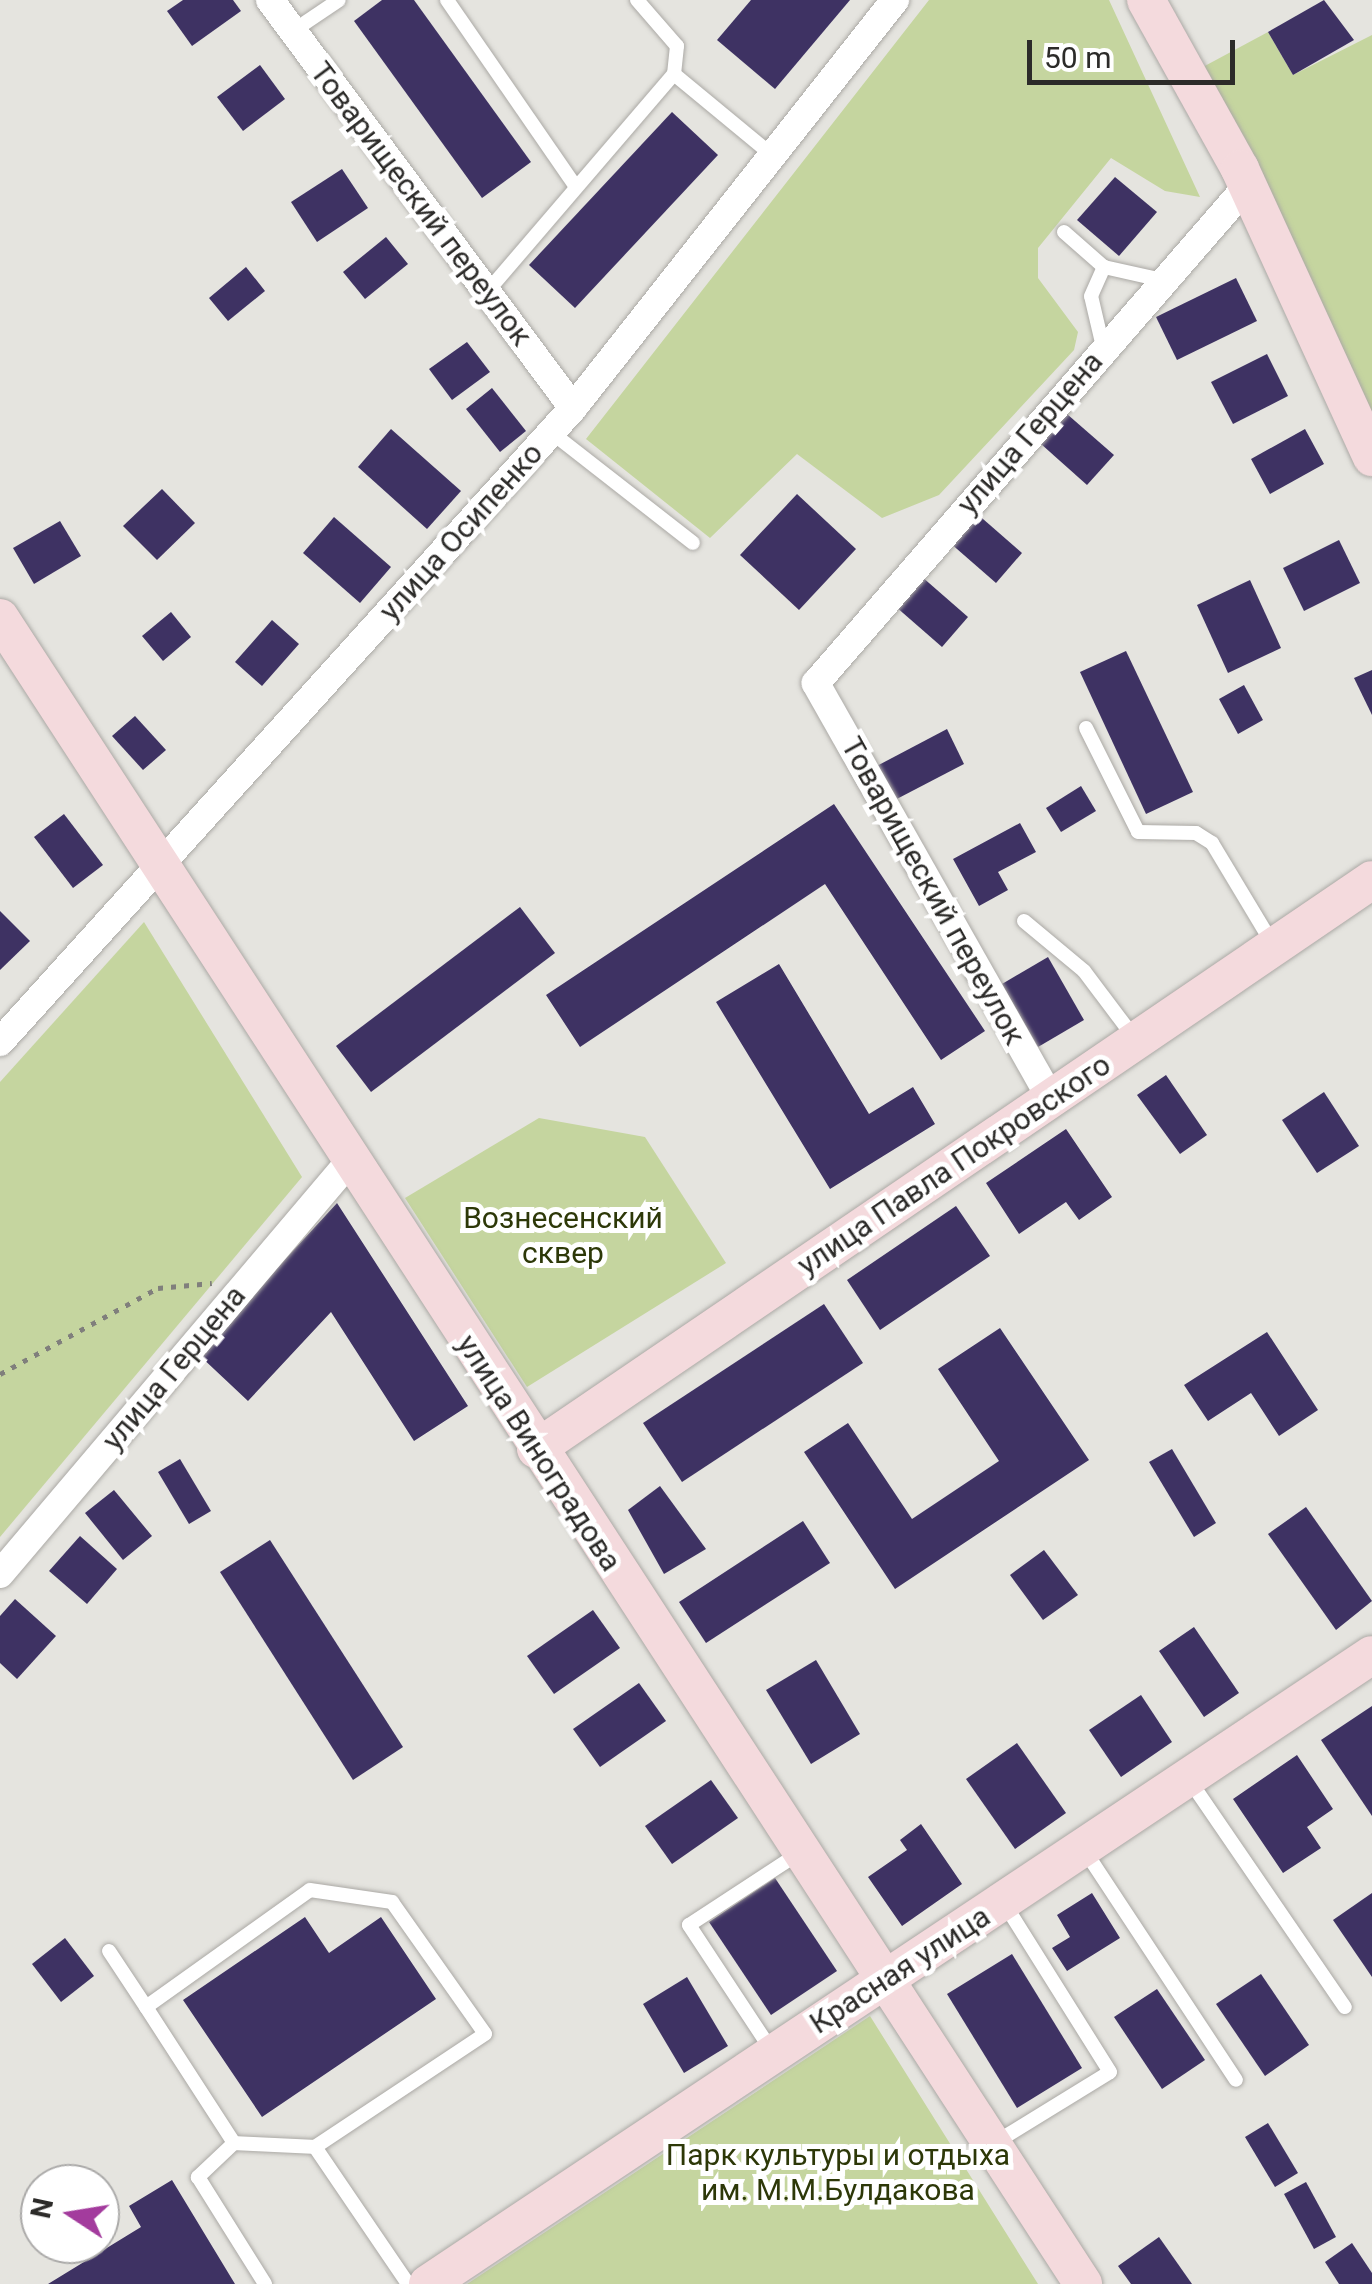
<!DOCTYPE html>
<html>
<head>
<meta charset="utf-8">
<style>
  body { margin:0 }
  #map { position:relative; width:1372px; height:2284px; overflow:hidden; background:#e5e4df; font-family:Roboto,sans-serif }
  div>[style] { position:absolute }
  .green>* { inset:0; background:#c5d59f }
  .building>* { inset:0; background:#3e3263 }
  .path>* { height:5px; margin-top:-2.5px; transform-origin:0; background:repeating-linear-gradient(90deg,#807f7c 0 5px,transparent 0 13px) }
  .roads { filter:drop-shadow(0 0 2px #aba9a5) drop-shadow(0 0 2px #aba9a5) }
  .lane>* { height:14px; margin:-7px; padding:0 7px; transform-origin:7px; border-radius:7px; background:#fff }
  .street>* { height:28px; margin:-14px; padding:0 14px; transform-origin:14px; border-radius:14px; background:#fff }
  .secondary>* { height:38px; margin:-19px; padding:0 19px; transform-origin:19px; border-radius:19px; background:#f4dadd }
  span { translate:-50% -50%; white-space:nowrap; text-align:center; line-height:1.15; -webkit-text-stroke:10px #fff; paint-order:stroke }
  .street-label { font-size:30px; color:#2c2b29 }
  .park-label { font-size:30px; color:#2d3808 }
  .north { position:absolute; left:20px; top:2164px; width:100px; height:100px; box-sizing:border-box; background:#fff; border:2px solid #abaaa9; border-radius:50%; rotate:282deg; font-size:28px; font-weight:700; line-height:40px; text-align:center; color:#2c2b29 }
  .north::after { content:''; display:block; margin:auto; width:35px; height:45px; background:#a33b9d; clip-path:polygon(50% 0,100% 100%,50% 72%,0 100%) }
  .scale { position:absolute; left:1027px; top:40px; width:208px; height:45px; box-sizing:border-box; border:5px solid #2c2b29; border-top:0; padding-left:12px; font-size:30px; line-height:35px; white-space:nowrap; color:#2c2b29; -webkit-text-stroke:8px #fff; paint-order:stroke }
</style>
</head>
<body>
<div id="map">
  <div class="green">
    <div style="clip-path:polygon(929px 0,1109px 0,1200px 197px,1165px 191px,1111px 158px,1038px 248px,1038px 278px,1078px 332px,1074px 350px,939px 495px,882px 518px,797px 454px,710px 538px,586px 439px)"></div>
    <div style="clip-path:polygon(1268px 32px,1293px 75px,1372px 35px,1372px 457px,1188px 75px)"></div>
    <div style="clip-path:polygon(144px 922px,302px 1177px,0 1537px,0 1082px)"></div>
    <div style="clip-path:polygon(539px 1118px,645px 1137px,726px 1263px,527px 1387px,405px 1198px)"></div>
    <div style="clip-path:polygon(870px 2016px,1038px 2284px,467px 2284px,717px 2118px)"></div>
  </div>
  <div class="building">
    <div style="clip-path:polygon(183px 0,233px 0,241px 11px,192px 46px,167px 11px)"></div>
    <div style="clip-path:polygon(382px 0,414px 0,531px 162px,482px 198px,354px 21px)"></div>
    <div style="clip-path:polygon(751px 0,850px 0,775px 89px,717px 40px)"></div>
    <div style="clip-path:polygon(1324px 0,1354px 40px,1293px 75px,1268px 32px)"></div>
    <div style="clip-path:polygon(260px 65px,285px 99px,243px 131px,217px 97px)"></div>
    <div style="clip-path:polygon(672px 112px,718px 155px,575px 308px,529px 265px)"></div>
    <div style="clip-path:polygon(342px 169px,368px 208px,317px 242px,291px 202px)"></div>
    <div style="clip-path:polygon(1115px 177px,1157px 212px,1119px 256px,1077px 220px)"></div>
    <div style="clip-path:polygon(386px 237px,408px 264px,365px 299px,343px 272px)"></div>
    <div style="clip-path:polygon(246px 267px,265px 291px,228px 321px,209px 298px)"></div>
    <div style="clip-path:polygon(1236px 278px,1257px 321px,1177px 360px,1156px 317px)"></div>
    <div style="clip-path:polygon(467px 342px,490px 372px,452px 400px,429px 369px)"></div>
    <div style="clip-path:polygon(1267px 354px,1288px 396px,1233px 424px,1211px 382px)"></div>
    <div style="clip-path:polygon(492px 388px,526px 431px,500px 452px,466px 409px)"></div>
    <div style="clip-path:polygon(1067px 414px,1114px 455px,1087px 485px,1041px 444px)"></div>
    <div style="clip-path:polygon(391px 429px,461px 491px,427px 529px,358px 467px)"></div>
    <div style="clip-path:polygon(1305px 429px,1324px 464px,1270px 494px,1251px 459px)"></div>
    <div style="clip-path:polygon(162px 489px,195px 523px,157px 560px,123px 526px)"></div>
    <div style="clip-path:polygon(797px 494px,856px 549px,799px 610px,740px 555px)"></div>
    <div style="clip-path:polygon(975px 512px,1022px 553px,996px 583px,949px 542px)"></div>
    <div style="clip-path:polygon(334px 517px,391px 567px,360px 603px,303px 553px)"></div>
    <div style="clip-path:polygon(60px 521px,81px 556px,34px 584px,13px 548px)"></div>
    <div style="clip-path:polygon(1339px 540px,1360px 583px,1304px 611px,1283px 568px)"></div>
    <div style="clip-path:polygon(921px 576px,968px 617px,942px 647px,895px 606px)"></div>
    <div style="clip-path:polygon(1250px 580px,1281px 648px,1228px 673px,1197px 605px)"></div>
    <div style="clip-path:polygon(171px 612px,191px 637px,163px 661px,142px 636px)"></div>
    <div style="clip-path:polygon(272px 620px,299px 644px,262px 686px,235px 662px)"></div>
    <div style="clip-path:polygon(1126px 651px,1193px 792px,1146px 814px,1080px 672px)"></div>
    <div style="clip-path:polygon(1372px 670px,1372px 715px,1354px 678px)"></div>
    <div style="clip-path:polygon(1244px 685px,1263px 720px,1238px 734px,1219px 699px)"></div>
    <div style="clip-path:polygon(135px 716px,166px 750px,143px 770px,112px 736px)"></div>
    <div style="clip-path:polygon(947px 729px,964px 764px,891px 802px,873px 768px)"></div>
    <div style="clip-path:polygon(1081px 786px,1096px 811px,1061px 832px,1046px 808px)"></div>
    <div style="clip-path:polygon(834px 804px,985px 1031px,941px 1060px,825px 884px,580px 1047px,546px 995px)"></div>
    <div style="clip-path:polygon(64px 814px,103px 865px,73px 888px,34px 837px)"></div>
    <div style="clip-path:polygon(1020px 823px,1036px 852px,998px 872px,1008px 890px,979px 906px,953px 859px)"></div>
    <div style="clip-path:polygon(520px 907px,555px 953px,371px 1092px,336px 1046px)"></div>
    <div style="clip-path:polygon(0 911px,30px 941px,0 970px)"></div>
    <div style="clip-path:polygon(1048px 957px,1084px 1020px,1038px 1047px,1002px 984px)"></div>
    <div style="clip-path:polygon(779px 964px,869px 1114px,913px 1087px,935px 1124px,830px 1189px,716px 1002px)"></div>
    <div style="clip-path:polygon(1166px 1075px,1207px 1135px,1180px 1154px,1137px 1095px)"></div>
    <div style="clip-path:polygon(1324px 1092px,1359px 1146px,1317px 1173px,1282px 1120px)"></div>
    <div style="clip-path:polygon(1066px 1129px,1112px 1197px,1079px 1220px,1066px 1202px,1019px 1234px,986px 1183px)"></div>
    <div style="clip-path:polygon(337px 1203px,468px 1406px,414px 1441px,331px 1312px,248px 1401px,198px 1354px)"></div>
    <div style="clip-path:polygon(956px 1206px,990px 1256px,880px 1330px,847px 1280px)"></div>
    <div style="clip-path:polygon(824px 1304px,863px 1363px,682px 1482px,643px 1423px)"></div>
    <div style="clip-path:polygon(1000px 1328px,1089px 1460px,895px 1589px,804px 1452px,848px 1423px,912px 1519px,999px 1461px,938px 1369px)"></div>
    <div style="clip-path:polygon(1267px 1332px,1318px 1410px,1279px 1436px,1251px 1393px,1208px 1421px,1184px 1385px)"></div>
    <div style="clip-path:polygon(1172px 1449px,1216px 1523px,1194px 1537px,1149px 1462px)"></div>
    <div style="clip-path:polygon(180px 1459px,211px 1511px,189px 1524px,158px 1472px)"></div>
    <div style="clip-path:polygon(660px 1486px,706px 1549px,664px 1574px,628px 1510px)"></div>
    <div style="clip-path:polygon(114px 1490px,152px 1536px,123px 1560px,85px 1513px)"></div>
    <div style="clip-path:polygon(1306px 1507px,1372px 1601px,1336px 1630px,1268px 1534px)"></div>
    <div style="clip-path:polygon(803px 1521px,830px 1563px,706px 1643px,679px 1602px)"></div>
    <div style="clip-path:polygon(80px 1536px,117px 1569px,87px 1604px,49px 1571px)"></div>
    <div style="clip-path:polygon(270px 1540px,403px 1747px,353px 1780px,220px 1572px)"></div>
    <div style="clip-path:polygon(1044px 1550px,1078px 1595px,1043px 1620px,1010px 1575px)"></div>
    <div style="clip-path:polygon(15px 1599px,56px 1636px,17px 1679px,0 1663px,0 1616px)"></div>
    <div style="clip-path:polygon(593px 1610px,620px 1648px,554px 1694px,527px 1656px)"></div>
    <div style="clip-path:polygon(1194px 1627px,1239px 1693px,1204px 1717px,1159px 1651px)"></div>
    <div style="clip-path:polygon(816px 1660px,860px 1734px,811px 1764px,766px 1690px)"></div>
    <div style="clip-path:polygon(639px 1683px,666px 1721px,600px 1767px,573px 1729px)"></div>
    <div style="clip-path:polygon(1141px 1695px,1172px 1742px,1121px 1777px,1089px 1730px)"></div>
    <div style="clip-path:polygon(1372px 1706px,1372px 1816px,1321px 1740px)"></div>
    <div style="clip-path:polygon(1017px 1743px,1066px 1813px,1015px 1849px,966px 1779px)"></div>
    <div style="clip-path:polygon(1297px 1755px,1333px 1809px,1307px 1827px,1321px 1848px,1283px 1873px,1233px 1799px)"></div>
    <div style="clip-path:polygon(711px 1780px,738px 1818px,672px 1864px,645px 1826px)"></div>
    <div style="clip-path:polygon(921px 1824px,962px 1884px,902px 1926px,868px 1877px,907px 1850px,900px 1840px)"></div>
    <div style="clip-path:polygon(775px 1878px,837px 1971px,771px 2015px,709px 1922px)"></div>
    <div style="clip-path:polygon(1092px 1893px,1120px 1938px,1067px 1971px,1052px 1948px,1070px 1937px,1057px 1915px)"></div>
    <div style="clip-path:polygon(1372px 1893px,1372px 1977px,1333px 1920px)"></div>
    <div style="clip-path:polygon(305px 1917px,329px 1953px,381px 1917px,436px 1999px,262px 2117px,183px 2000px)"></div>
    <div style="clip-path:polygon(65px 1938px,94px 1976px,61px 2002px,32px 1964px)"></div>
    <div style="clip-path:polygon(1012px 1954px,1082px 2068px,1017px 2108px,947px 1994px)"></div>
    <div style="clip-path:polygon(1261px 1974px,1309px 2045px,1265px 2076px,1216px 2004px)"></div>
    <div style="clip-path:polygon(687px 1977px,728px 2046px,684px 2073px,643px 2004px)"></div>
    <div style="clip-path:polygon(1157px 1989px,1205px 2060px,1162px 2089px,1114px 2017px)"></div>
    <div style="clip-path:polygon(1268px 2123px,1298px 2173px,1275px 2187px,1245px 2137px)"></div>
    <div style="clip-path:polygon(172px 2180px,235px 2284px,48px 2284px,141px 2227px,129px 2206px)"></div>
    <div style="clip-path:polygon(1306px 2182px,1336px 2237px,1314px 2249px,1284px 2194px)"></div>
    <div style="clip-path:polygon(1159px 2237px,1192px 2284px,1131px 2284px,1118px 2266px)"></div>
    <div style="clip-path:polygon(1352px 2243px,1372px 2273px,1372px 2284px,1339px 2284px,1325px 2262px)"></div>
  </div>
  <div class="path">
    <div style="left:0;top:1374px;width:180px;rotate:-28.6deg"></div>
    <div style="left:158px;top:1288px;width:54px;rotate:-5.3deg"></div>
  </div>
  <div class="roads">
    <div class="lane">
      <div style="left:447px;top:0;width:227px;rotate:55.4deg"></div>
      <div style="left:637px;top:0;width:61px;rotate:49deg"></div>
      <div style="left:677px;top:46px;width:28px;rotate:96deg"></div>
      <div style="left:293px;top:31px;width:55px;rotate:-34deg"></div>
      <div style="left:1064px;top:232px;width:53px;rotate:41.2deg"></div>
      <div style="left:1104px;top:267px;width:59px;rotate:12.6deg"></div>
      <div style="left:487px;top:292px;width:287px;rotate:-49.4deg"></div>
      <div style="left:674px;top:74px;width:127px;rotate:39.6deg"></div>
      <div style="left:1103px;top:347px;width:52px;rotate:-103.2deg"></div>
      <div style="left:1091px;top:296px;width:32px;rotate:-66deg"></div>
      <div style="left:551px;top:432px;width:180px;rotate:38deg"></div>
      <div style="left:1086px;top:728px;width:116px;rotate:63.4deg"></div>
      <div style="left:1138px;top:832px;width:58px;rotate:1deg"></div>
      <div style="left:1196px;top:833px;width:19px;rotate:32deg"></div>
      <div style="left:1212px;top:843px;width:120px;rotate:59deg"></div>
      <div style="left:1024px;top:921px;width:78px;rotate:39.8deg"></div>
      <div style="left:1084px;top:971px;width:86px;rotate:53deg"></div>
      <div style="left:1190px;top:1781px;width:274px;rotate:55.6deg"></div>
      <div style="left:1085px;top:1851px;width:274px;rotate:56.6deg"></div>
      <div style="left:310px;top:1890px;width:83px;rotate:8.3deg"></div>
      <div style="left:392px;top:1902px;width:161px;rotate:54.8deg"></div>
      <div style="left:485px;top:2034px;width:204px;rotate:146.4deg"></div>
      <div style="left:315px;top:2147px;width:81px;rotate:-177.2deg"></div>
      <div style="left:234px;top:2143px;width:162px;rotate:-122.9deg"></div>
      <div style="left:146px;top:2007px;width:201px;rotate:-35.5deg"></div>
      <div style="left:109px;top:1951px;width:67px;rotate:56.5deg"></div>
      <div style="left:772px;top:2051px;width:151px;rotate:-123.4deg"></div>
      <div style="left:689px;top:1925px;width:131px;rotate:-33.2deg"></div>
      <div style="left:234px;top:2143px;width:50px;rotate:136.6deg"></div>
      <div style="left:198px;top:2177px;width:126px;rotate:57.9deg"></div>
      <div style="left:993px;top:2144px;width:137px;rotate:-31.6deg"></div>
      <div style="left:1110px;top:2072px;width:199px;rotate:-122.1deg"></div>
      <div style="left:315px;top:2147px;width:166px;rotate:55.8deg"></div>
    </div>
    <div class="street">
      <div style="left:270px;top:0;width:508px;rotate:53.4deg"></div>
      <div style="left:0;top:1042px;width:855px;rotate:-47.89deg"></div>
      <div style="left:573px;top:408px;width:520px;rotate:-51.72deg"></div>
      <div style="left:1051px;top:1099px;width:478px;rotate:-119.5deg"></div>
      <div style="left:816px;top:683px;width:659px;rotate:-49.06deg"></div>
      <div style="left:0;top:1574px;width:540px;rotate:-49.73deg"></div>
    </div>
    <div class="secondary">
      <div style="left:1146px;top:0;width:193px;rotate:60.9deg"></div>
      <div style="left:1240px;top:169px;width:317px;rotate:65.4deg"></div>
      <div style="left:0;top:618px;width:1987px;rotate:56.97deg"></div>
      <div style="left:536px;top:1449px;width:1011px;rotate:-34.24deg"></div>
      <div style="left:428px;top:2284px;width:1134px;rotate:-33.68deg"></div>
    </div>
  </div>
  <div class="street-label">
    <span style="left:421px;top:204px;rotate:53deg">Товарищеский переулок</span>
    <span style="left:1030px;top:433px;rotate:-49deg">улица Герцена</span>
    <span style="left:461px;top:532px;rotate:-48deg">улица Осипенко</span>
    <span style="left:933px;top:891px;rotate:61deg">Товарищеский переулок</span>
    <span style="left:954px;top:1165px;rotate:-34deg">улица Павла Покровского</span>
    <span style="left:174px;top:1368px;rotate:-50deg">улица Герцена</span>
    <span style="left:539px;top:1453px;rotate:57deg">улица Виноградова</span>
    <span style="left:900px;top:1970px;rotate:-33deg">Красная улица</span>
  </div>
  <div class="park-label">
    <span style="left:563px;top:1235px">Вознесенский<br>сквер</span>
    <span style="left:838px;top:2172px">Парк культуры и отдыха<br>им. М.М.Булдакова</span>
  </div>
  <div class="north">N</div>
  <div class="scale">50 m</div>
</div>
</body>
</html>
